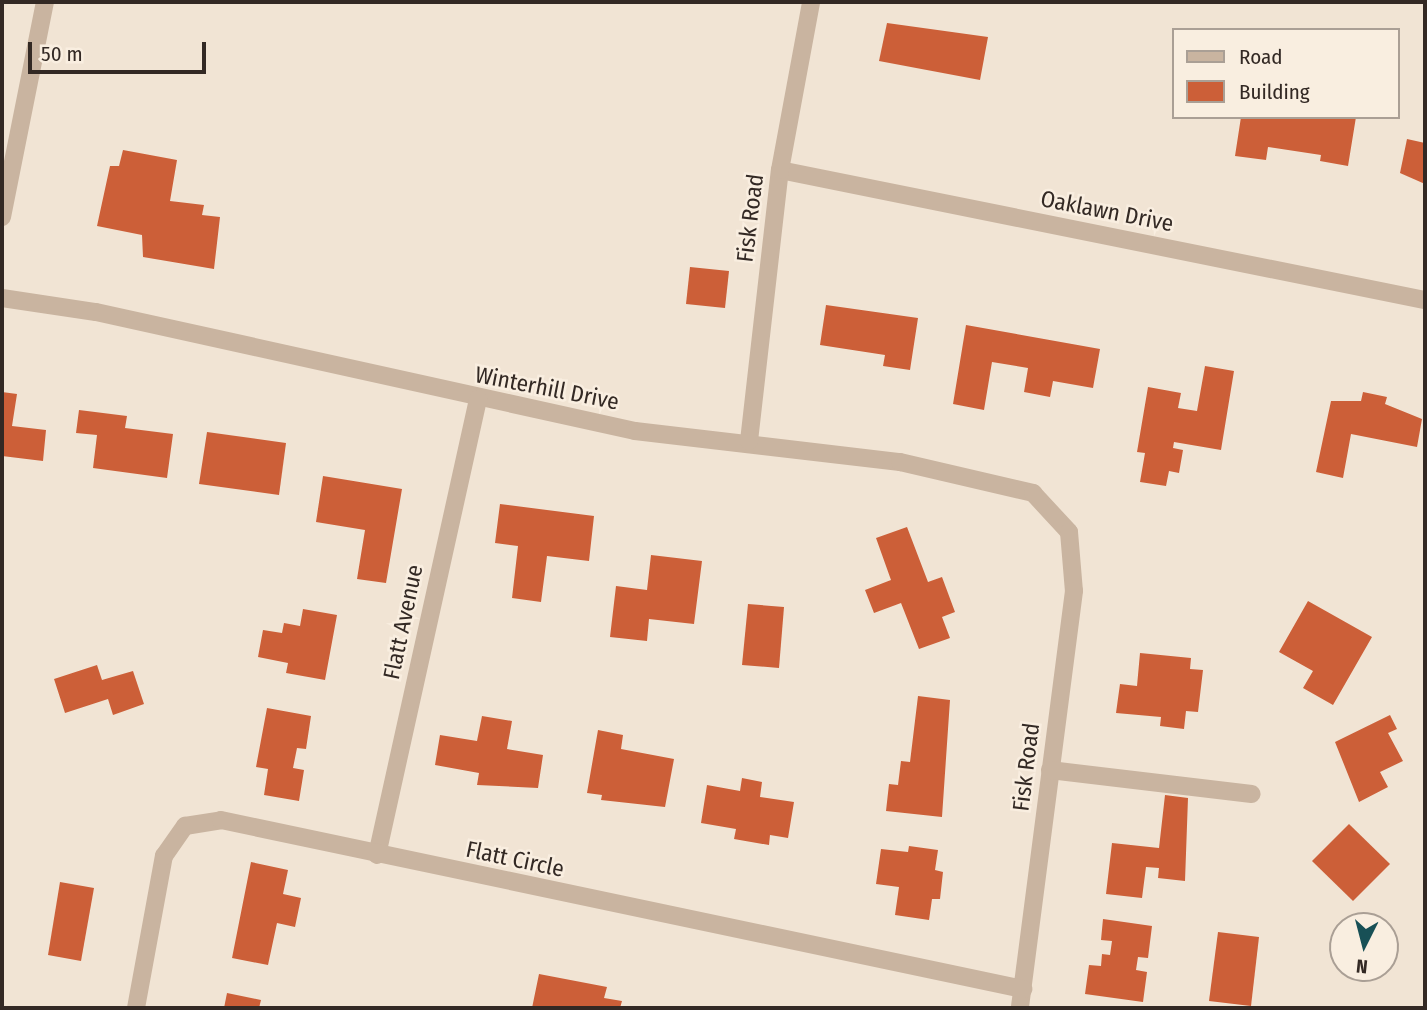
<!DOCTYPE html>
<html>
<head>
<meta charset="utf-8">
<style>
  body { margin:0 }
  #map { position:relative; width:1427px; height:1010px; overflow:hidden; background:#f1e4d4; font-family:"Fira Sans Condensed",sans-serif }
  div>[style] { position:absolute }
  .building>* { inset:0; background:#cc5f38 }
  .minor>* { height:18px; margin:-9px; padding:0 9px; transform-origin:9px; border-radius:9px; background:#c9b4a0 }
  span { translate:-50% -50%; white-space:nowrap; text-align:center; line-height:1.15; -webkit-text-stroke:5px #f9eee0; paint-order:stroke }
  .street-label { font-size:23px; color:#332924 }
  .frame { position:absolute; inset:0; border:4px solid #332924; pointer-events:none }
  .legend { position:absolute; left:1172px; top:28px; width:228px; height:91px; box-sizing:border-box; background:#f9eee0; border:2px solid #aa9f95; margin:0; padding:9px 12px; list-style:none; font-size:21px; color:#332924 }
  .legend li { display:flex; align-items:center; gap:14px; height:35px }
  .legend b { width:35px; border:2px solid #aa9f95 }
  .north { position:absolute; left:1329px; top:912px; width:70px; height:70px; box-sizing:border-box; background:#f9eee0; border:2px solid #aa9f95; border-radius:50%; rotate:186deg; font-size:19px; font-weight:700; line-height:28px; text-align:center; color:#332924 }
  .north::after { content:''; display:block; margin:auto; width:24px; height:32px; background:#185056; clip-path:polygon(50% 0,100% 100%,50% 72%,0 100%) }
  .scale { position:absolute; left:28px; top:42px; width:178px; height:32px; box-sizing:border-box; border:4px solid #332924; border-top:0; padding-left:9px; font-size:21px; line-height:24px; white-space:nowrap; color:#332924; -webkit-text-stroke:5px #f9eee0; paint-order:stroke }
</style>
</head>
<body>
<div id="map">
  <div class="building">
    <div style="clip-path:polygon(887px 23px,988px 37px,980px 80px,879px 61px)"></div>
    <div style="clip-path:polygon(1241px 117px,1356px 117px,1348px 166px,1320px 161px,1321px 155px,1268px 147px,1266px 160px,1235px 156px)"></div>
    <div style="clip-path:polygon(1407px 139px,1425px 143px,1425px 184px,1400px 173px)"></div>
    <div style="clip-path:polygon(123px 150px,177px 160px,170px 201px,204px 205px,202px 215px,220px 217px,214px 269px,143px 257px,142px 235px,97px 226px,110px 166px,119px 166px)"></div>
    <div style="clip-path:polygon(690px 267px,729px 271px,725px 308px,686px 304px)"></div>
    <div style="clip-path:polygon(826px 305px,918px 318px,910px 370px,883px 366px,885px 355px,820px 345px)"></div>
    <div style="clip-path:polygon(966px 325px,1100px 349px,1093px 388px,1053px 381px,1050px 397px,1024px 392px,1028px 368px,992px 362px,984px 410px,953px 404px)"></div>
    <div style="clip-path:polygon(1205px 366px,1234px 371px,1221px 450px,1174px 442px,1173px 448px,1183px 450px,1179px 473px,1169px 471px,1166px 486px,1140px 482px,1145px 453px,1137px 452px,1148px 387px,1181px 393px,1178px 408px,1197px 411px)"></div>
    <div style="clip-path:polygon(2px 392px,17px 394px,12px 426px,46px 430px,43px 461px,2px 456px)"></div>
    <div style="clip-path:polygon(1363px 392px,1387px 397px,1385px 404px,1422px 419px,1417px 447px,1351px 434px,1343px 478px,1316px 472px,1331px 401px,1361px 401px)"></div>
    <div style="clip-path:polygon(79px 410px,127px 416px,125px 428px,173px 434px,167px 478px,93px 468px,97px 435px,76px 433px)"></div>
    <div style="clip-path:polygon(207px 432px,286px 443px,279px 495px,199px 484px)"></div>
    <div style="clip-path:polygon(323px 476px,402px 489px,386px 583px,357px 579px,365px 530px,316px 522px)"></div>
    <div style="clip-path:polygon(500px 504px,594px 516px,589px 561px,547px 556px,541px 602px,512px 598px,518px 546px,495px 543px)"></div>
    <div style="clip-path:polygon(907px 527px,928px 582px,942px 577px,955px 612px,942px 617px,950px 638px,919px 649px,901px 603px,874px 613px,865px 590px,891px 580px,876px 538px)"></div>
    <div style="clip-path:polygon(651px 555px,702px 561px,694px 624px,649px 619px,647px 641px,610px 637px,616px 586px,647px 590px)"></div>
    <div style="clip-path:polygon(1308px 601px,1372px 637px,1333px 705px,1303px 688px,1313px 671px,1279px 652px)"></div>
    <div style="clip-path:polygon(748px 604px,784px 607px,779px 668px,742px 665px)"></div>
    <div style="clip-path:polygon(303px 609px,337px 615px,325px 680px,286px 673px,288px 663px,258px 657px,263px 630px,282px 633px,284px 623px,300px 626px)"></div>
    <div style="clip-path:polygon(1140px 653px,1191px 658px,1190px 669px,1203px 670px,1198px 712px,1186px 711px,1184px 729px,1160px 726px,1161px 717px,1116px 713px,1120px 684px,1137px 686px)"></div>
    <div style="clip-path:polygon(97px 665px,102px 680px,133px 671px,144px 704px,113px 715px,108px 699px,65px 713px,54px 679px)"></div>
    <div style="clip-path:polygon(918px 696px,950px 700px,942px 817px,886px 811px,889px 784px,898px 785px,901px 761px,910px 762px)"></div>
    <div style="clip-path:polygon(267px 708px,311px 716px,306px 749px,297px 748px,293px 768px,304px 770px,299px 801px,264px 795px,268px 769px,256px 767px)"></div>
    <div style="clip-path:polygon(1390px 715px,1397px 729px,1388px 733px,1403px 761px,1380px 772px,1388px 787px,1359px 802px,1335px 742px)"></div>
    <div style="clip-path:polygon(482px 716px,512px 721px,507px 749px,543px 755px,538px 788px,477px 785px,479px 773px,435px 765px,440px 735px,477px 741px)"></div>
    <div style="clip-path:polygon(598px 730px,623px 735px,621px 749px,674px 759px,665px 807px,601px 800px,602px 795px,587px 793px)"></div>
    <div style="clip-path:polygon(742px 778px,762px 782px,760px 797px,794px 802px,788px 838px,770px 835px,769px 845px,734px 839px,736px 829px,701px 823px,707px 785px,740px 791px)"></div>
    <div style="clip-path:polygon(1165px 795px,1188px 798px,1185px 881px,1158px 878px,1159px 868px,1146px 867px,1142px 898px,1106px 894px,1112px 843px,1159px 848px)"></div>
    <div style="clip-path:polygon(1349px 824px,1390px 864px,1353px 901px,1312px 861px)"></div>
    <div style="clip-path:polygon(909px 846px,938px 850px,935px 870px,943px 872px,940px 899px,932px 899px,929px 920px,895px 915px,899px 887px,876px 884px,881px 849px,908px 852px)"></div>
    <div style="clip-path:polygon(251px 862px,288px 870px,283px 894px,301px 898px,295px 927px,277px 923px,268px 965px,232px 958px)"></div>
    <div style="clip-path:polygon(60px 882px,94px 888px,81px 961px,48px 955px)"></div>
    <div style="clip-path:polygon(1103px 919px,1152px 926px,1148px 958px,1138px 957px,1136px 970px,1147px 972px,1143px 1002px,1085px 994px,1089px 965px,1101px 966px,1102px 954px,1110px 955px,1112px 941px,1101px 940px)"></div>
    <div style="clip-path:polygon(1218px 932px,1259px 937px,1251px 1006px,1209px 1001px)"></div>
    <div style="clip-path:polygon(539px 974px,607px 987px,604px 998px,622px 1001px,620px 1008px,532px 1008px)"></div>
    <div style="clip-path:polygon(227px 993px,261px 1000px,259px 1008px,224px 1008px)"></div>
  </div>
  <div class="minor">
    <div style="left:780px;top:170px;width:658px;rotate:11.4deg"></div>
    <div style="left:2px;top:217px;width:219px;rotate:-78.7deg"></div>
    <div style="left:2px;top:298px;width:95px;rotate:8.5deg"></div>
    <div style="left:96px;top:312px;width:552px;rotate:12.45deg"></div>
    <div style="left:635px;top:431px;width:267px;rotate:6.7deg"></div>
    <div style="left:900px;top:462px;width:137px;rotate:13.1deg"></div>
    <div style="left:1033px;top:493px;width:53px;rotate:47.3deg"></div>
    <div style="left:1069px;top:532px;width:59px;rotate:85.2deg"></div>
    <div style="left:1074px;top:591px;width:420px;rotate:97.4deg"></div>
    <div style="left:749px;top:441px;width:273px;rotate:-83.5deg"></div>
    <div style="left:780px;top:170px;width:171px;rotate:-79.5deg"></div>
    <div style="left:1050px;top:770px;width:203px;rotate:6.8deg"></div>
    <div style="left:377px;top:855px;width:467px;rotate:-77.5deg"></div>
    <div style="left:136px;top:1008px;width:155px;rotate:-79.6deg"></div>
    <div style="left:164px;top:856px;width:37px;rotate:-55deg"></div>
    <div style="left:185px;top:826px;width:36px;rotate:-9deg"></div>
    <div style="left:221px;top:820px;width:820px;rotate:11.9deg"></div>
  </div>
  <div class="street-label">
    <span style="left:1107px;top:211px;rotate:11deg">Oaklawn Drive</span>
    <span style="left:750px;top:218px;rotate:-83deg">Fisk Road</span>
    <span style="left:547px;top:388px;rotate:11deg">Winterhill Drive</span>
    <span style="left:403px;top:622px;rotate:-78deg">Flatt Avenue</span>
    <span style="left:1026px;top:767px;rotate:-83deg">Fisk Road</span>
    <span style="left:515px;top:859px;rotate:12deg">Flatt Circle</span>
  </div>
  <div class="frame"></div>
  <ul class="legend">
  <li><b style="height:9px;background:#c9b4a0"></b>Road</li>
  <li><b style="height:19px;background:#cc5f38"></b>Building</li>
  </ul>
  <div class="north">N</div>
  <div class="scale">50 m</div>
</div>
</body>
</html>
